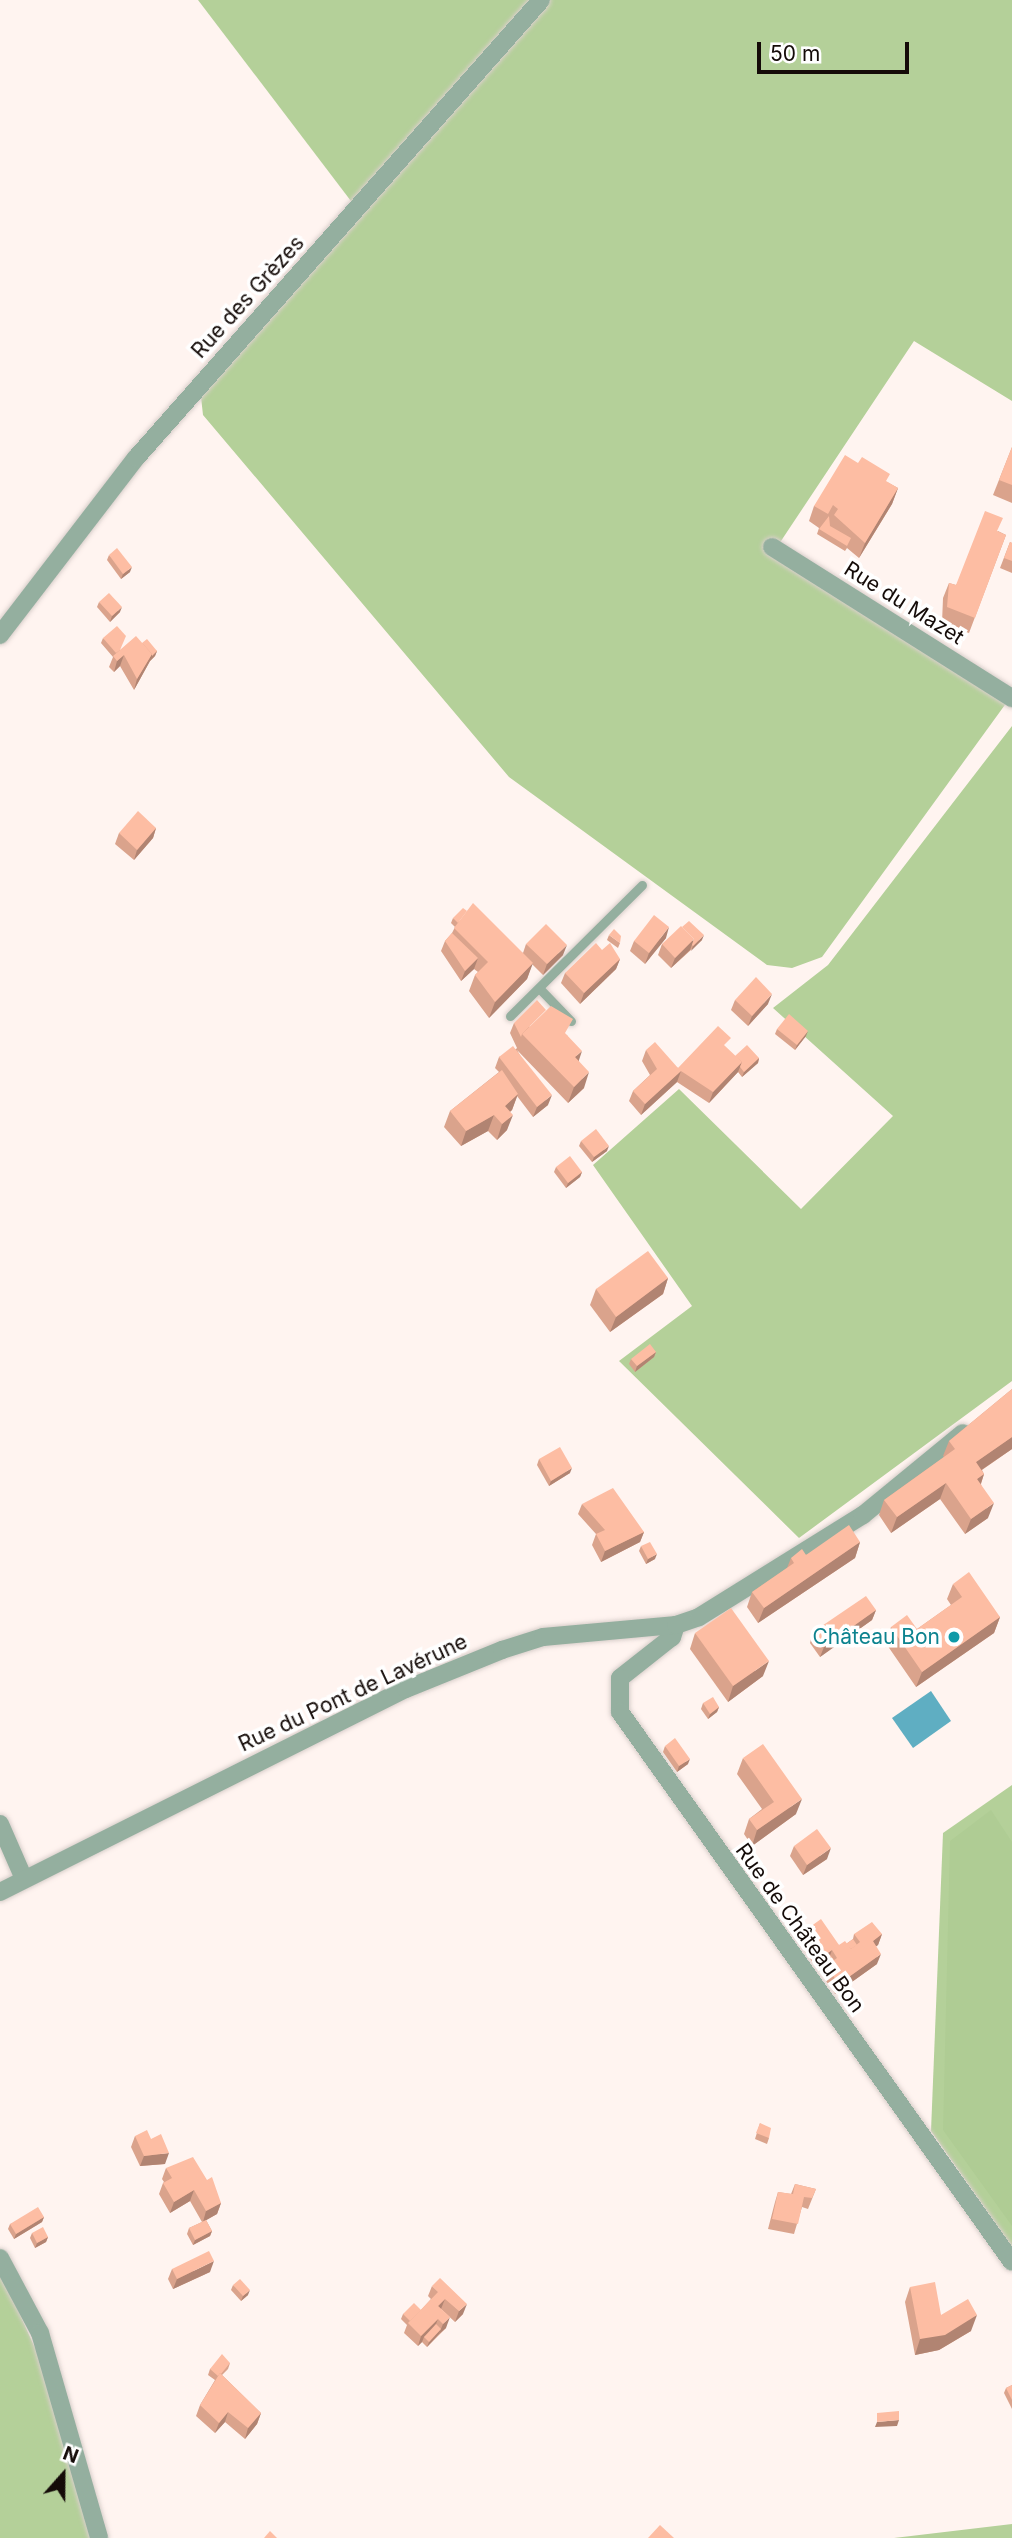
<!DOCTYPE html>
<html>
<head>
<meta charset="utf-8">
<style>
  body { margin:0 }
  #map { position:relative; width:1012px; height:2538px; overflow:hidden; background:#fff4f0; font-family:Inter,sans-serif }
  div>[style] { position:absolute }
  .green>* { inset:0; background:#b4d099 }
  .forest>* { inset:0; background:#afcc94 }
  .water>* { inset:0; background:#5faec2 }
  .roads { filter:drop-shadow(0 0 2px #d9cfcb) drop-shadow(0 0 2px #d9cfcb) }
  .service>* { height:9px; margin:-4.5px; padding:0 4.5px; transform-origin:4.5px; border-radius:4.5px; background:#94af9f }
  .minor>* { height:18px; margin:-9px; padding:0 9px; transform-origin:9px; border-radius:9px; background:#94af9f }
  .wall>* { inset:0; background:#daa38c }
  .shaded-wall>* { inset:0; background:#b18472 }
  .building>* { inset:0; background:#fdbda3 }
  .dots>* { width:19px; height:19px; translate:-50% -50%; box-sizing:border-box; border:4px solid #fff; border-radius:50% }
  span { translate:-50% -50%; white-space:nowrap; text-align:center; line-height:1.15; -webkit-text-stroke:7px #fff; paint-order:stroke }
  .street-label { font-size:21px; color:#140b08 }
  .culture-label { font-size:21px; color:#0d838f }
  .right { translate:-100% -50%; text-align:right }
  .north { position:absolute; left:28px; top:2440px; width:70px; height:70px; -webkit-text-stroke:5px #fff; paint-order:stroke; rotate:21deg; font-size:19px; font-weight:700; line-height:28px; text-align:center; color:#140b08 }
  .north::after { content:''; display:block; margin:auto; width:24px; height:32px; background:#140b08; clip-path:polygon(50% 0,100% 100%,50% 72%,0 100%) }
  .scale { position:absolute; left:757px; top:42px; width:152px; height:32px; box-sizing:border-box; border:4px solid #140b08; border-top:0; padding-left:9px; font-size:21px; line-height:24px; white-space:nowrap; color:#140b08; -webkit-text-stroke:5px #fff; paint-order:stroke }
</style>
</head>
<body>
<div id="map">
  <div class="green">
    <div style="clip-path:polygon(198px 0,533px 0,357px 209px)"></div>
    <div style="clip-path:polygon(548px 0,1012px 0,1012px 401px,914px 341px,773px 553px,1007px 702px,822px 957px,792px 968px,767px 965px,509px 777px,203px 415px,201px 397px)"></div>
    <div style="clip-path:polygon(1012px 726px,1012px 1381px,799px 1538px,619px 1361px,692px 1306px,593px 1165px,679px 1089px,801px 1209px,893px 1116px,773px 1008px,828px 965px)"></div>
    <div style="clip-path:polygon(1012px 1785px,1012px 2247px,931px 2131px,943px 1833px)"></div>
    <div style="clip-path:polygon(0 2270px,48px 2377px,90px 2538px,0 2538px)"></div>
    <div style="clip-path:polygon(1012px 2524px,1012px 2538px,894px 2538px)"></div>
  </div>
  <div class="forest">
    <div style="clip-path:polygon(991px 1810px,1012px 1842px,1012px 2226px,943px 2130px,950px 1841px)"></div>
  </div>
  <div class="water">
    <div style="clip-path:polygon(931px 1691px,951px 1721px,913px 1748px,892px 1718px)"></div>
  </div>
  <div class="roads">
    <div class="service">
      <div style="left:539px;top:988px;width:46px;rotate:45.9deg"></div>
      <div style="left:510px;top:1016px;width:186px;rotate:-44.8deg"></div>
    </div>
    <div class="minor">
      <div style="left:772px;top:547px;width:284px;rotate:32.2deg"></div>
      <div style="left:0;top:635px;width:223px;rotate:-52.5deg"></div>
      <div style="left:136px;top:458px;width:611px;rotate:-48.51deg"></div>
      <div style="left:676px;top:1625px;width:13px;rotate:108deg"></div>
      <div style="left:672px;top:1637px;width:66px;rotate:141.7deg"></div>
      <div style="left:620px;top:1678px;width:34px;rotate:90deg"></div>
      <div style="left:620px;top:1712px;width:675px;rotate:54.52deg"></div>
      <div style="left:0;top:1824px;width:60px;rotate:66.4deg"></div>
      <div style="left:0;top:1892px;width:454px;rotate:-26.6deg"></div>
      <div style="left:406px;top:1689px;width:104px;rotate:-22.1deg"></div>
      <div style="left:502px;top:1650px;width:43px;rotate:-17.6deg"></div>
      <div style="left:543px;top:1637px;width:134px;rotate:-5.2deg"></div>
      <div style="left:676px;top:1625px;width:24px;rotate:-19deg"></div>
      <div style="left:699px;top:1617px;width:193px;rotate:-31.9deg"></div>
      <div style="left:863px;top:1515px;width:129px;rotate:-39.4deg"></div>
      <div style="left:0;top:2258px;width:85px;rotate:61.9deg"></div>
      <div style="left:40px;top:2333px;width:213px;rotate:73.9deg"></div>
    </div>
  </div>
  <div class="wall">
    <div style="clip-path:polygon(1012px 447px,1012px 503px,993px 495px)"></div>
    <div style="clip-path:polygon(887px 482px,898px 488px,892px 504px,859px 558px,847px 548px,845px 551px,817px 534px,819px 528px,809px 521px,814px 506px)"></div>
    <div style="clip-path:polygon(998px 531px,1006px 535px,969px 633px,942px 623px,943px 598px,949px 583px,956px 585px)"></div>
    <div style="clip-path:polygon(1010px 542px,1012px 543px,1012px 573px,1000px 568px)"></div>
    <div style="clip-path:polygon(109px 555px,130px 572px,121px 579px,107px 560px)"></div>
    <div style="clip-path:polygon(99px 602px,120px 612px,110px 622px,97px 607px)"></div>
    <div style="clip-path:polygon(103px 638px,120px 650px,142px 643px,157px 651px,155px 656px,150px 661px,134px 690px,120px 666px,114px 672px,109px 667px,113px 657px,101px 643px)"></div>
    <div style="clip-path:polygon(156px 828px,153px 838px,134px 860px,115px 844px,119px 833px)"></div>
    <div style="clip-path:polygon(453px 918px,523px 953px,526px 944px,563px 955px,543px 975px,532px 964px,527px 979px,489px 1018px,469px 991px,475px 975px,478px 972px,474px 969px,461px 981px,441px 951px,445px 941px,452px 933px,455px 927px,451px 923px)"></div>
    <div style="clip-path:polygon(609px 935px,620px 943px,618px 948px,607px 940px)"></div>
    <div style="clip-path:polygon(666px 938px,645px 964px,630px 951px,634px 941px)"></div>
    <div style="clip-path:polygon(702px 940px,671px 968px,658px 955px,662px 944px)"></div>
    <div style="clip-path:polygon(620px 959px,616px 969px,580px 1004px,561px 983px,565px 973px)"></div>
    <div style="clip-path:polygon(735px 1000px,768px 1004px,748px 1026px,731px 1010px)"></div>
    <div style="clip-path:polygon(514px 1023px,567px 1035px,579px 1061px,584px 1088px,568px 1103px,517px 1050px,548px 1105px,533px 1117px,517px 1096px,512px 1110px,510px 1112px,507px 1130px,497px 1140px,488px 1131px,461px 1146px,444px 1127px,450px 1111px,499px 1072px,495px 1068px,499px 1057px,516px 1049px,517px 1048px,510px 1033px)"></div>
    <div style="clip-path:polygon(777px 1029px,806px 1036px,795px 1050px,775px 1034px)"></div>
    <div style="clip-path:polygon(646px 1050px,678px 1068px,735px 1056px,759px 1058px,758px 1063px,742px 1077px,738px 1072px,709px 1103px,677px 1082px,641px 1115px,629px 1101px,633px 1091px,650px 1075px,642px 1061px)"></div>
    <div style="clip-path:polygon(581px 1141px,607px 1151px,592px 1162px,579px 1146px)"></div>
    <div style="clip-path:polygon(556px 1167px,582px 1172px,580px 1177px,566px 1188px,554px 1172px)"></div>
    <div style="clip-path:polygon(668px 1278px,663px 1294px,610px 1332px,590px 1305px,596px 1289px)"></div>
    <div style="clip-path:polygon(656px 1352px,654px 1357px,635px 1372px,629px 1364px,631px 1359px)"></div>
    <div style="clip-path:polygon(1012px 1389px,1012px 1449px,982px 1470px,984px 1474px,981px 1484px,988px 1518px,965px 1534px,940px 1499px,891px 1533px,879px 1515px,884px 1500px,944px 1457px,943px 1456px,949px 1441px)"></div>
    <div style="clip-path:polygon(539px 1459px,570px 1473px,549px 1486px,537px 1465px)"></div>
    <div style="clip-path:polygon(582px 1504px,644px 1532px,640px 1542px,601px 1562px,592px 1545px,596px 1534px,578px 1514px)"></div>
    <div style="clip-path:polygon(860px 1542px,855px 1558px,758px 1623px,747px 1607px,752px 1592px,787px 1568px,791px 1558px)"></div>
    <div style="clip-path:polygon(641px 1546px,655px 1559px,646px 1564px,639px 1551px)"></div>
    <div style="clip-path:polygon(953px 1584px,1000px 1617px,994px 1633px,916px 1687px,885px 1642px,891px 1627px,917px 1629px,951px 1605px,947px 1599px)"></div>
    <div style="clip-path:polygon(876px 1610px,872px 1620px,820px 1657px,810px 1643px,813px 1632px)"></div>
    <div style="clip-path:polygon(695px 1633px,763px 1676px,728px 1702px,690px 1649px)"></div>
    <div style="clip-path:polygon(703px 1703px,719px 1707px,717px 1712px,708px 1719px,701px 1709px)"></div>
    <div style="clip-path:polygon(665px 1746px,688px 1764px,677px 1772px,663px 1752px)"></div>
    <div style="clip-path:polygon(743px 1758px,796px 1814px,752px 1846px,744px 1834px,749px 1819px,762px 1809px,737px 1774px)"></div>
    <div style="clip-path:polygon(794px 1846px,827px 1859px,803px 1875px,790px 1856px)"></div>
    <div style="clip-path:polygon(803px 1932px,839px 1945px,846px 1944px,853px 1939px,854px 1934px,882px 1934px,878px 1945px,876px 1946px,877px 1964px,835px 1994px,817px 1968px,819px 1959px,813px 1963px,803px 1949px,804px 1947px,799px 1943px)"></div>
    <div style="clip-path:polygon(760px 2123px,769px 2138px,767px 2144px,755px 2139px)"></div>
    <div style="clip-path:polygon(135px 2136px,151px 2139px,165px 2164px,140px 2166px,131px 2147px)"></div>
    <div style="clip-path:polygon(166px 2168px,221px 2203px,217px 2214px,206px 2220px,212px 2231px,210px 2236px,193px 2245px,187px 2234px,189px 2228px,202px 2222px,190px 2201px,170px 2213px,159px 2194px,163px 2183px,164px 2182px,162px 2179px)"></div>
    <div style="clip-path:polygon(795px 2184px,816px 2189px,808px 2209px,802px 2207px,794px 2234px,768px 2229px,775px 2202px,778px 2192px,791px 2194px)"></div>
    <div style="clip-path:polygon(44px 2217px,42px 2222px,14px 2239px,8px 2229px,10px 2224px)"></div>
    <div style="clip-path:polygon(32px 2233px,48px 2237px,46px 2242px,35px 2248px,30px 2238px)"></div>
    <div style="clip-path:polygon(172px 2269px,210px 2272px,173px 2289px,168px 2279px)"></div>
    <div style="clip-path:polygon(233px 2285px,248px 2295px,241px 2301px,231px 2290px)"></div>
    <div style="clip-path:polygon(432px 2286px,463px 2314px,455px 2322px,441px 2309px,446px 2328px,427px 2347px,422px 2342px,418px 2346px,404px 2333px,407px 2325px,401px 2319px,403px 2314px,421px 2310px,431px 2299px,428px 2296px)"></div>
    <div style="clip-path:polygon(910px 2287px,941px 2315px,971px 2331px,939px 2350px,915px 2355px,905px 2302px)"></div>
    <div style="clip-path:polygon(230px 2363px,228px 2369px,222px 2375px,261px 2413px,257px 2424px,245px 2439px,225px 2422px,215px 2433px,196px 2416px,200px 2405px,215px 2380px,208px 2375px,210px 2369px)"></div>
    <div style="clip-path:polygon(1012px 2385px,1012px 2409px,1004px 2393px,1006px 2388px)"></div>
  </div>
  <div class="shaded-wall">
    <div style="clip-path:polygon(898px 488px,892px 504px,859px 558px,865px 543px)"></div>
    <div style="clip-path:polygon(132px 567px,130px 572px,121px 579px,123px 574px)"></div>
    <div style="clip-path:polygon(122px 607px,120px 612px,110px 622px,112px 616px)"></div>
    <div style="clip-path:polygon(157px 651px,155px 656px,150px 661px,134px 690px,137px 679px,152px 654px)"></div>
    <div style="clip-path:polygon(124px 655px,120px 666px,114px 672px,117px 661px)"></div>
    <div style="clip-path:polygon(156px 828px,153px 838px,134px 860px,137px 850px)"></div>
    <div style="clip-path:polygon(669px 927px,666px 938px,645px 964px,649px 953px)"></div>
    <div style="clip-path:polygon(704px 935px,702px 940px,691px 951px,693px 946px)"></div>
    <div style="clip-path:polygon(694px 939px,690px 950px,671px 968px,675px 958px)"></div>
    <div style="clip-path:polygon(567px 945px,563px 955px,543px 975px,547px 964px)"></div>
    <div style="clip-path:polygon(478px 958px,474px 969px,461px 981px,465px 971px)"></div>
    <div style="clip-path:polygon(620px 959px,616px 969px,580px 1004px,584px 993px)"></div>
    <div style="clip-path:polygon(533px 963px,527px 979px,489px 1018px,495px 1002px)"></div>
    <div style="clip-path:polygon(772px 994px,768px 1004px,748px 1026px,752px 1016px)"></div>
    <div style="clip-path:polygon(808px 1031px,806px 1036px,795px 1050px,797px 1045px)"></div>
    <div style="clip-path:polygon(582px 1051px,577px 1066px,575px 1057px)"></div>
    <div style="clip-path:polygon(759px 1058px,758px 1063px,742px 1077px,744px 1072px)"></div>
    <div style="clip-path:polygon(742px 1062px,738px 1072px,709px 1103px,713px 1092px)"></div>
    <div style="clip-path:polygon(681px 1071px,677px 1082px,641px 1115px,645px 1104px)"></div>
    <div style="clip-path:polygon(589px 1072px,584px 1088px,568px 1103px,574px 1087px)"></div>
    <div style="clip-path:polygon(518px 1094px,512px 1110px,499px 1121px,505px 1106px)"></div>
    <div style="clip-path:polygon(552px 1095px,548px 1105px,533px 1117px,537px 1107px)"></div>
    <div style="clip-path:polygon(494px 1115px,488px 1131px,461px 1146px,466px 1131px)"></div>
    <div style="clip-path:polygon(513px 1115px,507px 1130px,497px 1140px,502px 1124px)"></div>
    <div style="clip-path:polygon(609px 1146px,607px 1151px,592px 1162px,594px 1157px)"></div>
    <div style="clip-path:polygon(582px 1172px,580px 1177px,566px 1188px,568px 1183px)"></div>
    <div style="clip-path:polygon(668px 1278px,663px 1294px,610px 1332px,616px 1317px)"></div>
    <div style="clip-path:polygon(656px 1352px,654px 1357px,635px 1372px,637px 1366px)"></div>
    <div style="clip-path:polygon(1012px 1437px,1012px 1449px,971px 1477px,976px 1462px)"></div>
    <div style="clip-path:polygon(572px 1468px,570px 1473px,549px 1486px,551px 1481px)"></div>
    <div style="clip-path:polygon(984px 1474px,979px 1489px,977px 1479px)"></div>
    <div style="clip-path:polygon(946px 1483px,940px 1499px,891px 1533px,897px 1517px)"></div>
    <div style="clip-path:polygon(994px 1503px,988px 1518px,965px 1534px,971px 1519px)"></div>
    <div style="clip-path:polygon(644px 1532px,640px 1542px,601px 1562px,605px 1551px)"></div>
    <div style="clip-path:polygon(860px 1542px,855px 1558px,758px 1623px,764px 1608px)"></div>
    <div style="clip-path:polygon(657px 1554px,655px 1559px,646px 1564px,648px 1559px)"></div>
    <div style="clip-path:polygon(876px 1610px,872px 1620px,820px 1657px,824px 1647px)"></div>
    <div style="clip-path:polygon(1000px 1617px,994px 1633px,916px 1687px,922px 1672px)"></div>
    <div style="clip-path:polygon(769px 1661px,763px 1676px,728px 1702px,733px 1686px)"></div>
    <div style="clip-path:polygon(719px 1707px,717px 1712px,708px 1719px,710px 1714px)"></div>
    <div style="clip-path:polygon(690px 1759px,688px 1764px,677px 1772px,679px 1766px)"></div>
    <div style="clip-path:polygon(802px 1799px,796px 1814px,752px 1846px,757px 1830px)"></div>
    <div style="clip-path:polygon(831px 1848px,827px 1859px,803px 1875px,807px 1865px)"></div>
    <div style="clip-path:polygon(882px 1934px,878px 1945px,869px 1952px,873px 1941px)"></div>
    <div style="clip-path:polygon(832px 1950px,828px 1961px,819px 1963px,821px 1958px)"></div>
    <div style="clip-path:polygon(821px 1954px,819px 1959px,813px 1963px,815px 1958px)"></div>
    <div style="clip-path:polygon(881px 1954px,877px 1964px,835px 1994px,839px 1984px)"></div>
    <div style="clip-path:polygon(169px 2153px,165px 2164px,140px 2166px,144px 2156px)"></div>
    <div style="clip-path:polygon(194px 2190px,190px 2201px,170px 2213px,174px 2202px)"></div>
    <div style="clip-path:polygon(221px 2203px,217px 2214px,203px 2222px,206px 2211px)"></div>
    <div style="clip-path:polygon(44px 2217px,42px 2222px,14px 2239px,16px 2234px)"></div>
    <div style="clip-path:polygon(212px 2231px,210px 2236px,193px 2245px,195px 2240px)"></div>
    <div style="clip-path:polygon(48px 2237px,46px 2242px,35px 2248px,37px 2243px)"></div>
    <div style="clip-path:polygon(214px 2261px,210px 2272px,173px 2289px,177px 2279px)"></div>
    <div style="clip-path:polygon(250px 2290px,248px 2295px,241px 2301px,243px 2296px)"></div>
    <div style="clip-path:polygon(445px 2299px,441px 2309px,438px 2306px)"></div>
    <div style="clip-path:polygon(467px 2304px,463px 2314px,455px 2322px,459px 2311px)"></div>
    <div style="clip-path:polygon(977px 2315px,971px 2331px,939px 2350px,915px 2355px,920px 2339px)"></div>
    <div style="clip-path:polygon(450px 2317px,446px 2328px,439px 2334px,443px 2324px)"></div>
    <div style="clip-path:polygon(438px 2319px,434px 2329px,424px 2337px,422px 2342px,418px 2346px,421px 2336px)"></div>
    <div style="clip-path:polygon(441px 2329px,439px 2334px,427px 2347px,429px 2342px)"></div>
    <div style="clip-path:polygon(228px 2412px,225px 2422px,215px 2433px,219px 2423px)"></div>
    <div style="clip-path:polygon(261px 2413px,257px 2424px,245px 2439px,248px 2428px)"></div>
    <div style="clip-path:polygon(899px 2420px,897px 2426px,875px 2427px,877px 2422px)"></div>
  </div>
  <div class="building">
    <div style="clip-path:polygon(1012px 447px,1012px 485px,999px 480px)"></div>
    <div style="clip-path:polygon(845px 455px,858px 463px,862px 457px,890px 474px,886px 481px,898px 488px,865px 543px,834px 515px,838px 509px,833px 505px,828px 514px,814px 506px)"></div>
    <div style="clip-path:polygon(985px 511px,1003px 518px,997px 531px,1006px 535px,975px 618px,947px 607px,949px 583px,956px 585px)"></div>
    <div style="clip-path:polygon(829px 516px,830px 526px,851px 538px,847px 546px,819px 529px)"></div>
    <div style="clip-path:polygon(1010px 542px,1012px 543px,1012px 561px,1004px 558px)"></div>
    <div style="clip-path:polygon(117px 548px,132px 567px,123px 574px,109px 555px)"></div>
    <div style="clip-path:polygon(109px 593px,122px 607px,112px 616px,99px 602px)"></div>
    <div style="clip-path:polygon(117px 626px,126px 636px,120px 650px,116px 653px,103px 638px)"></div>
    <div style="clip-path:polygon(136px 636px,152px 654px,137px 679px,124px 655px,117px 661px,113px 656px)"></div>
    <div style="clip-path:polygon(147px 639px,157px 651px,152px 656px,152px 654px,142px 643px)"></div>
    <div style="clip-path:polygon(138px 811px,156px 828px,137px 850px,119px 833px)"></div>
    <div style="clip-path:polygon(473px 903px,533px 963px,495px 1002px,475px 975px,488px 962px,454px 928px)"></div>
    <div style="clip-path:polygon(463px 908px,467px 911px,458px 923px,453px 918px)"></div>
    <div style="clip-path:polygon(654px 915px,669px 927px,649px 953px,634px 941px)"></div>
    <div style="clip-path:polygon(689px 921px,704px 935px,693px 946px,692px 945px,694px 939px,682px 927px)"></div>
    <div style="clip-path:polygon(546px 924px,567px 945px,547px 964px,526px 944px)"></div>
    <div style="clip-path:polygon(681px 926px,694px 939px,675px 958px,662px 944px)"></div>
    <div style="clip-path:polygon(614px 929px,621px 936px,620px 943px,609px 935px)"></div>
    <div style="clip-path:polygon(452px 933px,478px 958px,465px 971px,445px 941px)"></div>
    <div style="clip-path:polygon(596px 943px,602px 950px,610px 943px,620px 959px,584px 993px,565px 973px)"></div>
    <div style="clip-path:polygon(756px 977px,772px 994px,752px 1016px,735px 1000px)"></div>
    <div style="clip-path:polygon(537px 1000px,546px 1010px,522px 1034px,521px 1037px,514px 1023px)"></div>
    <div style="clip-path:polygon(551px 1006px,573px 1019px,565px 1033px,582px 1051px,575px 1057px,589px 1072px,574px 1087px,522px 1034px)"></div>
    <div style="clip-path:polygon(789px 1014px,808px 1031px,797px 1045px,777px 1029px)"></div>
    <div style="clip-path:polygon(718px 1026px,731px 1038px,724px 1045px,742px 1062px,713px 1092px,681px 1071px,645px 1104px,633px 1091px,657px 1069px,646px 1050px,655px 1042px,678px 1068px)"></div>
    <div style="clip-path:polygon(747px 1045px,759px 1058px,744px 1072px,740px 1067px,742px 1062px,735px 1056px)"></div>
    <div style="clip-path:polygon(513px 1046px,552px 1095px,537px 1107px,499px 1057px)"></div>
    <div style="clip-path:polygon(502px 1070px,518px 1094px,505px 1106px,513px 1115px,502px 1124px,494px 1115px,466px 1131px,450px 1111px)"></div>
    <div style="clip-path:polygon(596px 1129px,609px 1146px,594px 1157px,581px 1141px)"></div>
    <div style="clip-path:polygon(570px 1156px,582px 1172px,568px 1183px,556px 1167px)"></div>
    <div style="clip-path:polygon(648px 1251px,668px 1278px,616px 1317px,596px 1289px)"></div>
    <div style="clip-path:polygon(650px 1344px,656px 1352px,637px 1366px,631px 1359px)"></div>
    <div style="clip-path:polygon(1012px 1389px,1012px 1437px,976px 1462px,984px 1474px,977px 1479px,994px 1503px,971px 1519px,946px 1483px,897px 1517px,884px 1500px,955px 1449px,949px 1441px)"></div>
    <div style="clip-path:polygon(560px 1447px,572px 1468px,551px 1481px,539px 1459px)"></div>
    <div style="clip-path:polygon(613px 1488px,644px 1532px,605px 1551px,596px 1534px,605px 1530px,582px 1504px)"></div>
    <div style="clip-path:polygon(849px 1525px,860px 1542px,764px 1608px,752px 1592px,794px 1563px,791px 1558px,802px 1549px,806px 1555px)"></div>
    <div style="clip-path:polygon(650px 1542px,657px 1554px,648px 1559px,641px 1546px)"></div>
    <div style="clip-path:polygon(969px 1572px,1000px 1617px,922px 1672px,891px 1627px,907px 1615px,917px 1629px,962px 1597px,953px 1584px)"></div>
    <div style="clip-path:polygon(866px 1596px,876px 1610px,824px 1647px,813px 1632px)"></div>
    <div style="clip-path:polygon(731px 1608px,769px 1661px,733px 1686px,695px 1633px)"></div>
    <div style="clip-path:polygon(713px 1697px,719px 1707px,710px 1714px,703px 1703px)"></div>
    <div style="clip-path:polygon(675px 1738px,690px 1759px,679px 1766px,665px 1746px)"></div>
    <div style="clip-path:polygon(763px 1744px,802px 1799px,757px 1830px,749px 1819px,774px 1802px,743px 1758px)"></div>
    <div style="clip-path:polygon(817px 1829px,831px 1848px,807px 1865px,794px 1846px)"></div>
    <div style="clip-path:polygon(821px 1919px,839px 1945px,845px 1941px,851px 1949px,860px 1942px,854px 1934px,872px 1922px,882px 1934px,873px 1941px,881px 1954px,839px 1984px,826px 1966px,837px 1958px,832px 1950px,821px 1958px,823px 1948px,803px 1932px)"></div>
    <div style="clip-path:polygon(853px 1939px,857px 1945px,851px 1949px,846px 1944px)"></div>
    <div style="clip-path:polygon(811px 1940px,821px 1954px,815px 1958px,805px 1944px)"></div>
    <div style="clip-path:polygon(830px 1955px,834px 1960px,826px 1966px,824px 1971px,819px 1963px)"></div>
    <div style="clip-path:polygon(760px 2123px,771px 2128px,769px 2138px,756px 2133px)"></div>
    <div style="clip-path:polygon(147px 2130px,151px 2139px,161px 2134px,169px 2153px,144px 2156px,135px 2136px)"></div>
    <div style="clip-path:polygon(193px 2157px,207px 2180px,212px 2177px,221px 2203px,206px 2211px,194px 2190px,174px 2202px,163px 2183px,172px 2178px,166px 2168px)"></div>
    <div style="clip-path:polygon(795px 2184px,816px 2189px,812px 2198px,804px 2197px,798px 2224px,772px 2219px,778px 2192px,793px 2194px)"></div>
    <div style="clip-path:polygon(38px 2207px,44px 2217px,16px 2234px,10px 2224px)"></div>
    <div style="clip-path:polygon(206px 2220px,212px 2231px,195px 2240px,189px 2228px)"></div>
    <div style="clip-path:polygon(43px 2227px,48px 2237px,37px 2243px,32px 2233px)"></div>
    <div style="clip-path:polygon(209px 2251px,214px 2261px,177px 2279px,172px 2269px)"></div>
    <div style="clip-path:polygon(440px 2278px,467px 2304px,459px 2311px,445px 2299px,438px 2306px,450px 2317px,443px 2324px,438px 2319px,421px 2336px,408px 2323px,438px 2292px,432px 2286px)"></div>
    <div style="clip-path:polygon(240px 2279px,250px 2290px,243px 2296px,233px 2285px)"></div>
    <div style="clip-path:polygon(935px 2282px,941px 2315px,968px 2299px,977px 2315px,945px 2335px,920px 2339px,910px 2287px)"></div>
    <div style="clip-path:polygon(414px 2303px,421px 2310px,410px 2321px,403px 2314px)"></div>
    <div style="clip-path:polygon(436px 2324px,441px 2329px,429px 2342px,424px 2337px)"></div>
    <div style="clip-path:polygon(222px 2354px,230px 2363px,221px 2374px,220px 2373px,218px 2376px,210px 2369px)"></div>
    <div style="clip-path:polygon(220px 2373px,261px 2413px,248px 2428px,228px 2412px,219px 2423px,200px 2405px)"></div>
    <div style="clip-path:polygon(1012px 2385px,1012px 2400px,1006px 2388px)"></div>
    <div style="clip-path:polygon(899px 2411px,899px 2420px,877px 2422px,877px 2413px)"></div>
    <div style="clip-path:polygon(660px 2525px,674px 2538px,648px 2538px)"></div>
    <div style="clip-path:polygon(270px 2531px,277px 2538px,264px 2538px)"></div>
  </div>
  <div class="dots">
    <div style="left:954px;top:1637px;background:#0f9aa8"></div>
  </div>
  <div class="street-label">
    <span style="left:248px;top:297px;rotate:-48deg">Rue des Grèzes</span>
    <span style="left:904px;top:603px;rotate:32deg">Rue du Mazet</span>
    <span style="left:353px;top:1693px;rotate:-25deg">Rue du Pont de Lavérune</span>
    <span style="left:800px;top:1928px;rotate:54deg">Rue de Château Bon</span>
  </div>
  <div class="culture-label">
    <span class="right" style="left:940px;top:1637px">Château Bon</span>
  </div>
  <div class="north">N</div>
  <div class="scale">50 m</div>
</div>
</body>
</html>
